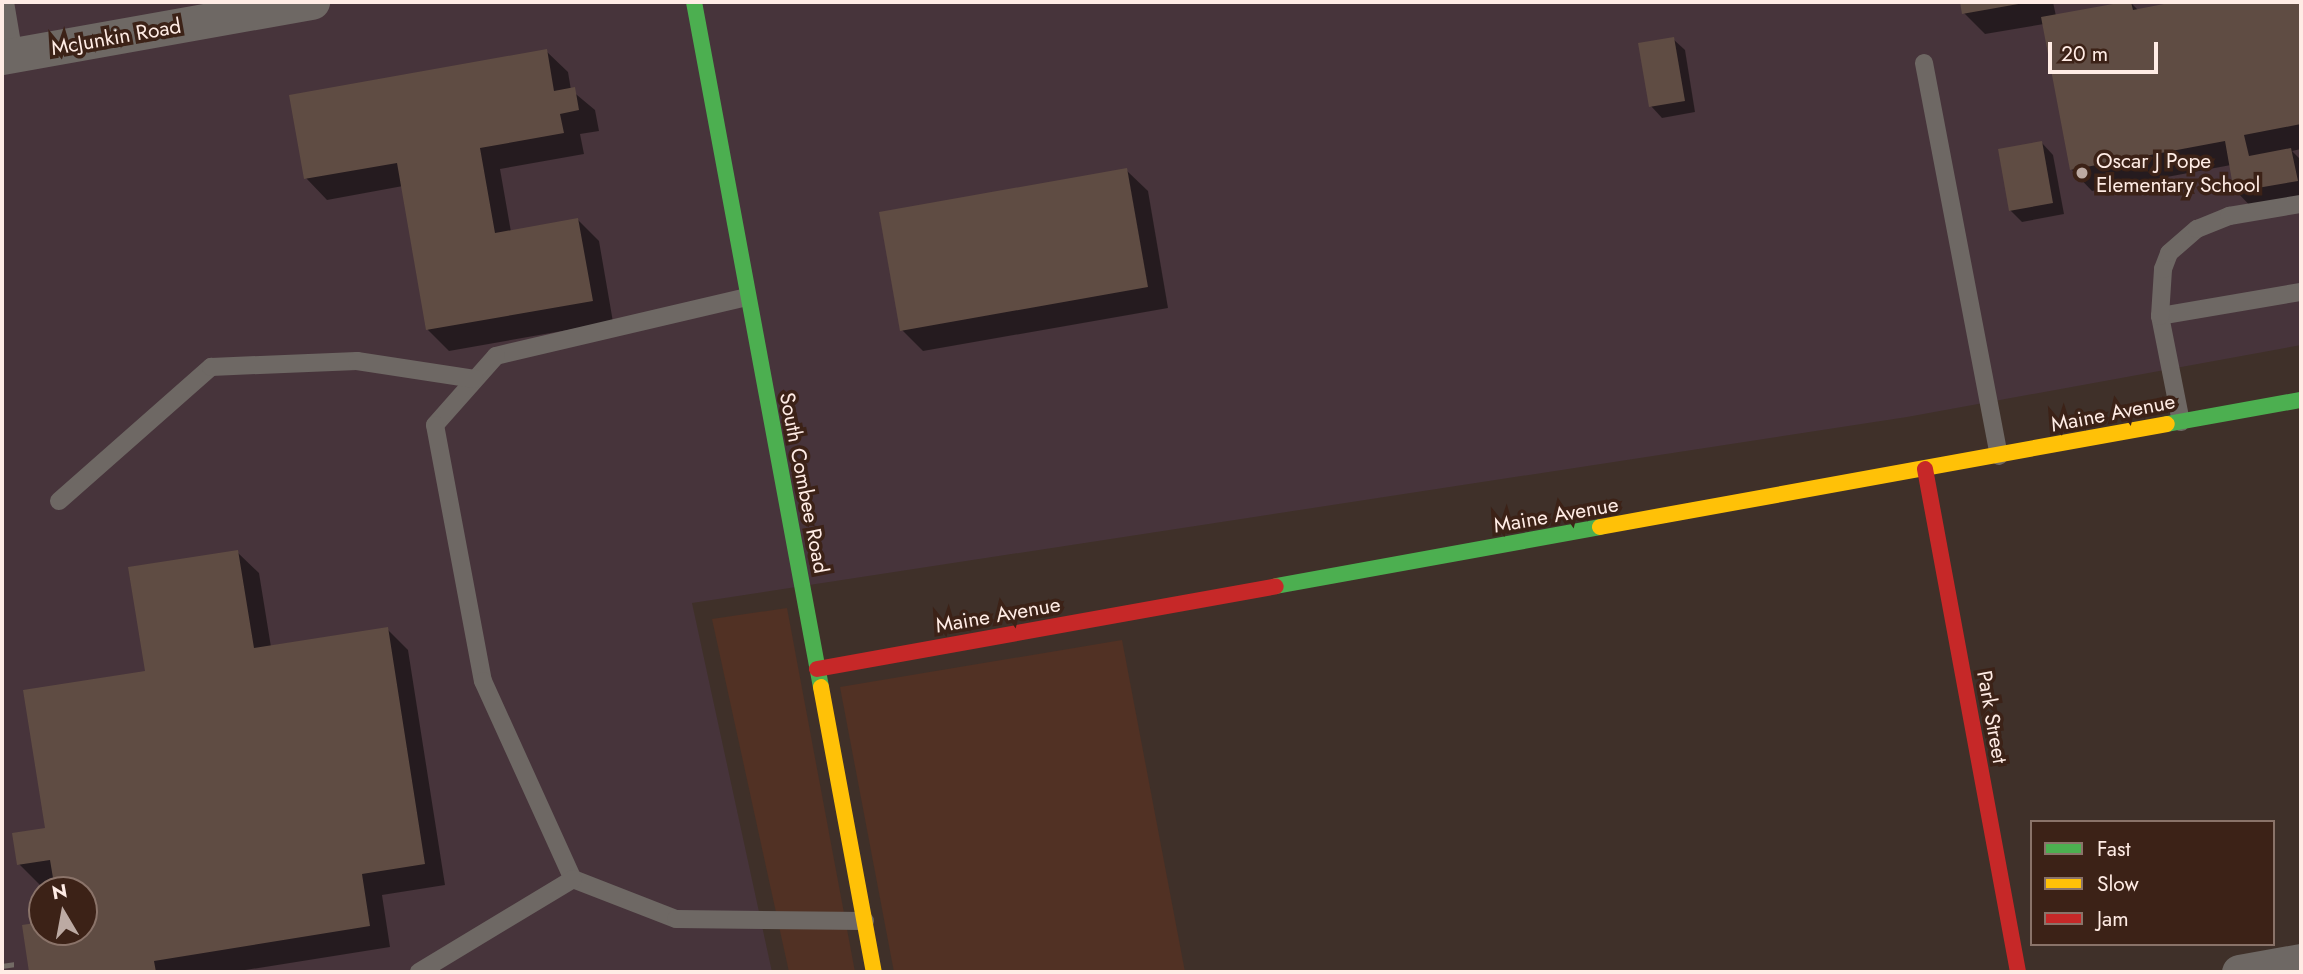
<!DOCTYPE html>
<html>
<head>
<meta charset="utf-8">
<style>
  body { margin:0 }
  #map { position:relative; width:2303px; height:974px; overflow:hidden; background:#3f3029; font-family:Jost,sans-serif }
  div>[style] { position:absolute }
  .built>* { inset:0; background:#513124 }
  .industrial>* { inset:0; background:#47343b }
  .shadow>* { inset:0; background:#0007 }
  .building>* { inset:0; background:#5f4c43 }
  .lane>* { height:18px; margin:-9px; padding:0 9px; transform-origin:9px; border-radius:9px; background:#6e6864 }
  .street>* { height:35px; margin:-17.5px; padding:0 17.5px; transform-origin:17.5px; border-radius:17.5px; background:#6e6864 }
  .fast>* { height:16px; margin:-8px; padding:0 8px; transform-origin:8px; border-radius:8px; background:#4caf50 }
  .slow>* { height:16px; margin:-8px; padding:0 8px; transform-origin:8px; border-radius:8px; background:#ffc107 }
  .jam>* { height:16px; margin:-8px; padding:0 8px; transform-origin:8px; border-radius:8px; background:#c62828 }
  .rail>* { height:5px; margin-top:-2.5px; transform-origin:0; background:repeating-linear-gradient(90deg,#736b65 0 12px,transparent 0 24px) }
  .dots>* { width:19px; height:19px; translate:-50% -50%; box-sizing:border-box; border:4px solid #3c2217; border-radius:50% }
  span { translate:-50% -50%; white-space:nowrap; text-align:center; line-height:1.15; -webkit-text-stroke:7px #3c2217; paint-order:stroke }
  .street-label { font-size:21px; color:#ffece5 }
  .poi-label { font-size:21px; color:#ffece5 }
  .left { translate:0 -50%; text-align:left }
  .frame { position:absolute; inset:0; border:4px solid #ffece5; pointer-events:none }
  .legend { position:absolute; left:2030px; top:820px; width:245px; height:126px; box-sizing:border-box; background:#3c2217; border:2px solid #8a7369; margin:0; padding:9px 12px; list-style:none; font-size:21px; color:#ffece5 }
  .legend li { display:flex; align-items:center; gap:14px; height:35px }
  .legend b { width:35px; border:2px solid #8a7369 }
  .north { position:absolute; left:28px; top:876px; width:70px; height:70px; box-sizing:border-box; background:#3c2217; border:2px solid #8a7369; border-radius:50%; rotate:350deg; font-size:19px; font-weight:700; line-height:28px; text-align:center; color:#ffece5 }
  .north::after { content:''; display:block; margin:auto; width:24px; height:32px; background:#bcaaa3; clip-path:polygon(50% 0,100% 100%,50% 72%,0 100%) }
  .scale { position:absolute; left:2048px; top:42px; width:110px; height:32px; box-sizing:border-box; border:4px solid #ffece5; border-top:0; padding-left:9px; font-size:21px; line-height:24px; white-space:nowrap; color:#ffece5; -webkit-text-stroke:5px #3c2217; paint-order:stroke }
</style>
</head>
<body>
<div id="map">
  <div class="built">
    <div style="clip-path:polygon(787px 608px,855px 972px,789px 972px,712px 619px)"></div>
    <div style="clip-path:polygon(1122px 640px,1185px 972px,894px 972px,840px 687px)"></div>
  </div>
  <div class="industrial">
    <div style="clip-path:polygon(evenodd,2px 2px,2301px 2px,2301px 345px,1907px 417px,692px 603px,772px 972px,2px 972px,2px 2px,42px 890px,84px 890px,84px 932px,42px 932px,42px 890px)"></div>
  </div>
  <div class="shadow">
    <div style="clip-path:polygon(1962px 2px,2053px 2px,2056px 16px,2130px 2px,2138px 10px,2183px 2px,2301px 2px,2301px 149px,2292px 151px,2301px 160px,2301px 205px,2257px 213px,2236px 191px,2231px 165px,2092px 191px,2071px 169px,2044px 24px,1985px 34px,1964px 13px)"></div>
    <div style="clip-path:polygon(1673px 39px,1685px 50px,1695px 112px,1662px 118px,1651px 106px)"></div>
    <div style="clip-path:polygon(546px 51px,568px 72px,571px 90px,595px 110px,599px 131px,580px 134px,584px 154px,500px 169px,511px 232px,578px 220px,599px 241px,613px 322px,449px 351px,428px 330px,403px 186px,327px 200px,306px 178px)"></div>
    <div style="clip-path:polygon(2042px 143px,2053px 155px,2064px 214px,2022px 222px,2010px 210px)"></div>
    <div style="clip-path:polygon(1126px 170px,1148px 191px,1168px 308px,923px 351px,902px 330px)"></div>
    <div style="clip-path:polygon(237px 552px,259px 573px,271px 647px,387px 629px,408px 650px,445px 885px,382px 895px,390px 947px,233px 972px,31px 972px,24px 926px,42px 923px,42px 932px,84px 932px,84px 890px,57px 890px,56px 883px,40px 885px,19px 864px,47px 829px,147px 672px)"></div>
  </div>
  <div class="building">
    <div style="clip-path:polygon(1960px 2px,2024px 2px,2024px 3px,1962px 14px)"></div>
    <div style="clip-path:polygon(2124px 2px,2131px 2px,2133px 10px,2174px 2px,2301px 2px,2301px 124px,2244px 135px,2249px 156px,2291px 148px,2298px 181px,2234px 192px,2225px 141px,2070px 170px,2041px 17px)"></div>
    <div style="clip-path:polygon(1674px 37px,1685px 101px,1649px 107px,1638px 43px)"></div>
    <div style="clip-path:polygon(547px 49px,554px 91px,575px 87px,579px 110px,560px 114px,564px 133px,480px 148px,495px 233px,578px 218px,593px 301px,426px 330px,397px 163px,304px 179px,289px 95px)"></div>
    <div style="clip-path:polygon(2042px 141px,2053px 203px,2009px 211px,1998px 149px)"></div>
    <div style="clip-path:polygon(1127px 168px,1148px 287px,900px 331px,879px 212px)"></div>
    <div style="clip-path:polygon(238px 550px,254px 648px,388px 627px,425px 864px,362px 874px,370px 926px,154px 961px,156px 972px,29px 972px,22px 925px,42px 922px,42px 932px,84px 932px,84px 890px,55px 890px,50px 860px,17px 865px,12px 833px,45px 828px,23px 690px,145px 671px,128px 567px)"></div>
  </div>
  <div class="lane">
    <div style="left:5px;top:2px;width:54px;rotate:80.4deg"></div>
    <div style="left:1924px;top:63px;width:400px;rotate:79.2deg"></div>
    <div style="left:747px;top:297px;width:258px;rotate:166.8deg"></div>
    <div style="left:496px;top:356px;width:92px;rotate:131.5deg"></div>
    <div style="left:435px;top:425px;width:260px;rotate:79.4deg"></div>
    <div style="left:483px;top:681px;width:217px;rotate:65.6deg"></div>
    <div style="left:573px;top:879px;width:110px;rotate:21.2deg"></div>
    <div style="left:676px;top:919px;width:189px;rotate:0.6deg"></div>
    <div style="left:2160px;top:316px;width:143px;rotate:-9.7deg"></div>
    <div style="left:2181px;top:422px;width:108px;rotate:-101.2deg"></div>
    <div style="left:2160px;top:316px;width:47px;rotate:-86.3deg"></div>
    <div style="left:2163px;top:269px;width:17px;rotate:-69deg"></div>
    <div style="left:2169px;top:253px;width:37px;rotate:-41deg"></div>
    <div style="left:2197px;top:229px;width:35px;rotate:-22deg"></div>
    <div style="left:2229px;top:216px;width:73px;rotate:-9.5deg"></div>
    <div style="left:59px;top:501px;width:203px;rotate:-41.4deg"></div>
    <div style="left:211px;top:367px;width:146px;rotate:-2.4deg"></div>
    <div style="left:357px;top:361px;width:119px;rotate:8.7deg"></div>
    <div style="left:419px;top:972px;width:180px;rotate:-31.1deg"></div>
  </div>
  <div class="street">
    <div style="left:2px;top:57px;width:315px;rotate:-10.1deg"></div>
    <div style="left:2239px;top:972px;width:63px;rotate:-10.1deg"></div>
  </div>
  <div class="fast">
    <div style="left:694px;top:2px;width:697px;rotate:79.5deg"></div>
    <div style="left:2167px;top:424px;width:136px;rotate:-10.2deg"></div>
    <div style="left:1276px;top:586px;width:329px;rotate:-10.3deg"></div>
  </div>
  <div class="slow">
    <div style="left:1600px;top:527px;width:576px;rotate:-10.3deg"></div>
    <div style="left:821px;top:687px;width:290px;rotate:79.5deg"></div>
  </div>
  <div class="jam">
    <div style="left:1925px;top:469px;width:512px;rotate:79.52deg"></div>
    <div style="left:817px;top:669px;width:466px;rotate:-10.2deg"></div>
  </div>
  <div class="rail">
    <div style="left:2px;top:966px;width:14px;rotate:-8deg"></div>
  </div>
  <div class="dots">
    <div style="left:2082px;top:173px;background:#bcaaa3"></div>
  </div>
  <div class="street-label">
    <span style="left:116px;top:37px;rotate:-10deg">McJunkin Road</span>
    <span style="left:2113px;top:413px;rotate:-11deg">Maine Avenue</span>
    <span style="left:804px;top:483px;rotate:79deg">South Combee Road</span>
    <span style="left:1556px;top:515px;rotate:-10deg">Maine Avenue</span>
    <span style="left:998px;top:615px;rotate:-10deg">Maine Avenue</span>
    <span style="left:1992px;top:717px;rotate:80deg">Park Street</span>
  </div>
  <div class="poi-label">
    <span class="left" style="left:2096px;top:173px">Oscar J Pope<br>Elementary School</span>
  </div>
  <div class="frame"></div>
  <ul class="legend">
  <li><b style="height:9px;background:#4caf50"></b>Fast</li>
  <li><b style="height:9px;background:#ffc107"></b>Slow</li>
  <li><b style="height:9px;background:#c62828"></b>Jam</li>
  </ul>
  <div class="north">N</div>
  <div class="scale">20 m</div>
</div>
</body>
</html>
